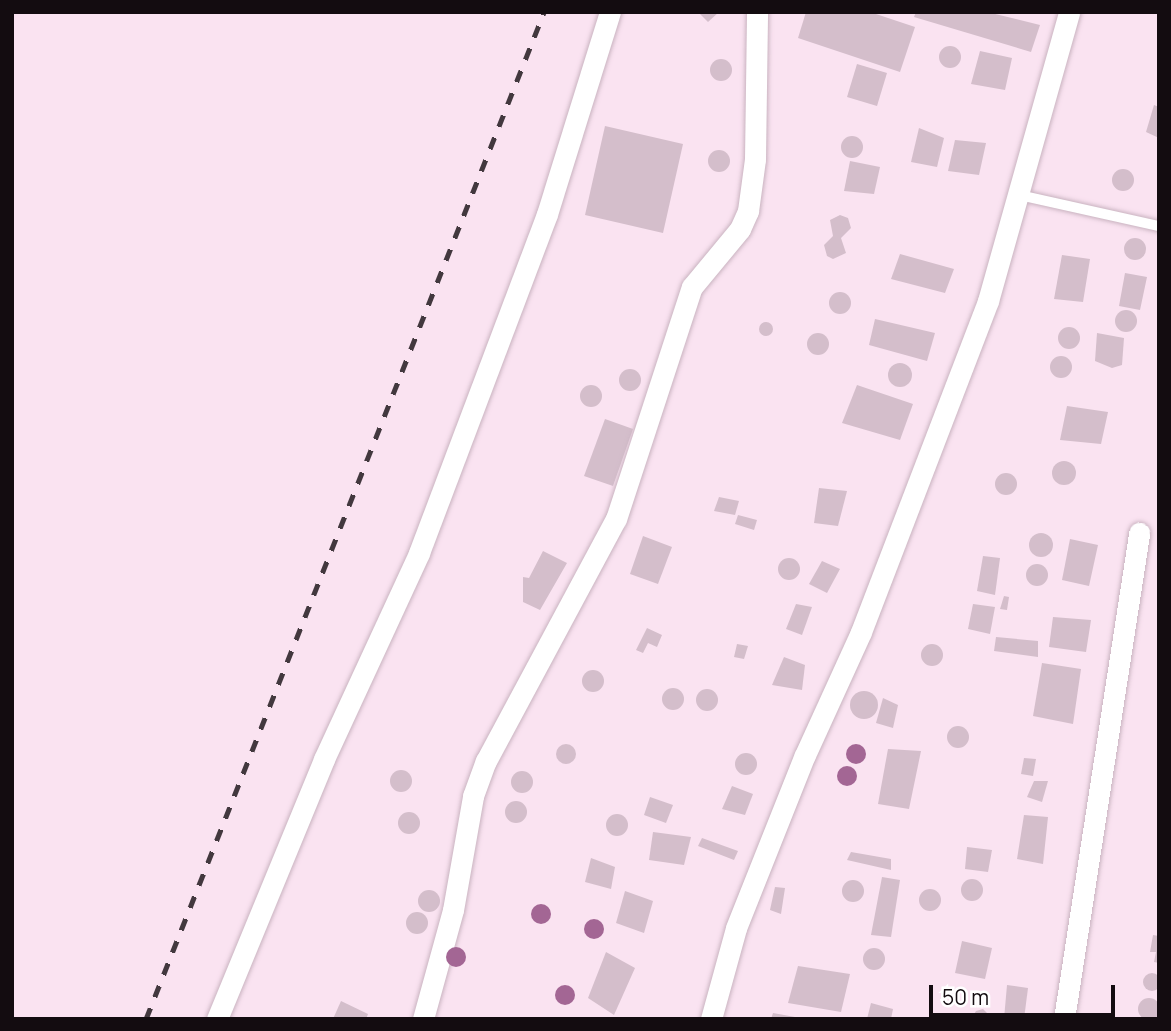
<!DOCTYPE html>
<html>
<head>
<meta charset="utf-8">
<style>
  body { margin:0 }
  #map { position:relative; width:1171px; height:1031px; overflow:hidden; background:#fae3f1; font-family:Manrope,sans-serif }
  div>[style] { position:absolute }
  .building>* { inset:0; background:#d4becb }
  .round { border-radius:50% }
  .roads { filter:drop-shadow(0 0 2px #c9b3c0) drop-shadow(0 0 2px #c9b3c0) }
  .service>* { height:10px; margin:-5px; padding:0 5px; transform-origin:5px; border-radius:5px; background:#fff }
  .minor>* { height:21px; margin:-10.5px; padding:0 10.5px; transform-origin:10.5px; border-radius:10.5px; background:#fff }
  .rail>* { height:5px; margin-top:-2.5px; transform-origin:0; background:repeating-linear-gradient(90deg,#42383e 0 12px,transparent 0 24px) }
  .trees>* { width:20px; height:20px; margin:-10px; border-radius:50%; background:#a36694 }
  span { translate:-50% -50%; white-space:nowrap; text-align:center; line-height:1.15; -webkit-text-stroke:6px #fff; paint-order:stroke }
  .frame { position:absolute; inset:0; border:14px solid #130c10; pointer-events:none }
  .scale { position:absolute; left:929px; top:985px; width:186px; height:32px; box-sizing:border-box; border:4px solid #130c10; border-top:0; padding-left:9px; font-size:21px; line-height:24px; white-space:nowrap; color:#130c10; -webkit-text-stroke:5px #fff; paint-order:stroke }
</style>
</head>
<body>
<div id="map">
  <div class="building">
    <div style="clip-path:polygon(698px 12px,719px 12px,708px 22px)"></div>
    <div style="clip-path:polygon(806px 12px,870px 12px,915px 27px,900px 72px,798px 38px)"></div>
    <div style="clip-path:polygon(916px 12px,987px 12px,1040px 25px,1031px 52px,914px 17px)"></div>
    <div class="round" style="left:939px;top:46px;width:22px;height:22px"></div>
    <div style="clip-path:polygon(980px 51px,1012px 58px,1005px 90px,971px 84px)"></div>
    <div class="round" style="left:710px;top:59px;width:22px;height:22px"></div>
    <div style="clip-path:polygon(857px 64px,887px 73px,877px 106px,847px 97px)"></div>
    <div style="clip-path:polygon(1154px 105px,1159px 107px,1159px 138px,1146px 132px)"></div>
    <div style="clip-path:polygon(605px 126px,683px 144px,663px 233px,585px 215px)"></div>
    <div style="clip-path:polygon(919px 128px,944px 138px,937px 167px,911px 162px)"></div>
    <div class="round" style="left:841px;top:136px;width:22px;height:22px"></div>
    <div style="clip-path:polygon(955px 140px,986px 143px,979px 175px,948px 171px)"></div>
    <div class="round" style="left:708px;top:150px;width:22px;height:22px"></div>
    <div style="clip-path:polygon(850px 161px,880px 167px,874px 194px,844px 191px)"></div>
    <div class="round" style="left:1112px;top:169px;width:22px;height:22px"></div>
    <div style="clip-path:polygon(840px 215px,848px 218px,851px 228px,841px 238px,846px 253px,833px 259px,827px 256px,824px 245px,833px 236px,830px 220px)"></div>
    <div class="round" style="left:1124px;top:238px;width:22px;height:22px"></div>
    <div style="clip-path:polygon(900px 254px,954px 269px,945px 293px,891px 279px)"></div>
    <div style="clip-path:polygon(1062px 255px,1090px 259px,1083px 302px,1054px 299px)"></div>
    <div style="clip-path:polygon(1125px 273px,1147px 277px,1140px 310px,1119px 306px)"></div>
    <div class="round" style="left:829px;top:292px;width:22px;height:22px"></div>
    <div class="round" style="left:1115px;top:310px;width:22px;height:22px"></div>
    <div style="clip-path:polygon(875px 319px,935px 333px,927px 361px,869px 345px)"></div>
    <div class="round" style="left:759px;top:322px;width:14px;height:14px"></div>
    <div class="round" style="left:1058px;top:327px;width:22px;height:22px"></div>
    <div class="round" style="left:807px;top:333px;width:22px;height:22px"></div>
    <div style="clip-path:polygon(1097px 333px,1124px 338px,1122px 365px,1112px 368px,1095px 361px)"></div>
    <div class="round" style="left:1050px;top:356px;width:22px;height:22px"></div>
    <div class="round" style="left:888px;top:363px;width:24px;height:24px"></div>
    <div class="round" style="left:619px;top:369px;width:22px;height:22px"></div>
    <div class="round" style="left:580px;top:385px;width:22px;height:22px"></div>
    <div style="clip-path:polygon(857px 385px,913px 404px,900px 440px,842px 423px)"></div>
    <div style="clip-path:polygon(1067px 406px,1108px 412px,1101px 444px,1060px 440px)"></div>
    <div style="clip-path:polygon(605px 419px,633px 429px,613px 486px,584px 476px)"></div>
    <div class="round" style="left:1052px;top:461px;width:24px;height:24px"></div>
    <div class="round" style="left:995px;top:473px;width:22px;height:22px"></div>
    <div style="clip-path:polygon(819px 488px,847px 491px,838px 526px,814px 523px)"></div>
    <div style="clip-path:polygon(719px 497px,739px 501px,735px 515px,714px 511px)"></div>
    <div style="clip-path:polygon(738px 515px,757px 520px,754px 530px,735px 524px)"></div>
    <div class="round" style="left:1029px;top:533px;width:24px;height:24px"></div>
    <div style="clip-path:polygon(643px 536px,672px 547px,658px 584px,630px 574px)"></div>
    <div style="clip-path:polygon(1070px 539px,1098px 545px,1089px 586px,1062px 580px)"></div>
    <div style="clip-path:polygon(543px 551px,567px 563px,540px 610px,523px 602px,523px 577px,529px 578px)"></div>
    <div style="clip-path:polygon(983px 556px,1000px 558px,995px 595px,977px 591px)"></div>
    <div class="round" style="left:778px;top:558px;width:22px;height:22px"></div>
    <div style="clip-path:polygon(822px 561px,840px 569px,827px 593px,809px 584px)"></div>
    <div class="round" style="left:1026px;top:564px;width:22px;height:22px"></div>
    <div style="clip-path:polygon(1004px 596px,1009px 597px,1007px 610px,1000px 609px)"></div>
    <div style="clip-path:polygon(796px 604px,812px 607px,802px 635px,786px 629px)"></div>
    <div style="clip-path:polygon(973px 604px,995px 607px,990px 634px,968px 629px)"></div>
    <div style="clip-path:polygon(1053px 617px,1091px 620px,1086px 652px,1049px 647px)"></div>
    <div style="clip-path:polygon(647px 628px,662px 635px,657px 647px,648px 643px,643px 653px,636px 650px)"></div>
    <div style="clip-path:polygon(996px 637px,1038px 641px,1038px 657px,994px 651px)"></div>
    <div class="round" style="left:921px;top:644px;width:22px;height:22px"></div>
    <div style="clip-path:polygon(737px 644px,748px 646px,744px 659px,734px 657px)"></div>
    <div style="clip-path:polygon(784px 657px,805px 665px,802px 690px,772px 685px)"></div>
    <div style="clip-path:polygon(1042px 663px,1081px 669px,1073px 724px,1033px 716px)"></div>
    <div class="round" style="left:582px;top:670px;width:22px;height:22px"></div>
    <div class="round" style="left:662px;top:688px;width:22px;height:22px"></div>
    <div class="round" style="left:696px;top:689px;width:22px;height:22px"></div>
    <div class="round" style="left:850px;top:691px;width:28px;height:28px"></div>
    <div style="clip-path:polygon(883px 698px,898px 705px,893px 728px,876px 723px)"></div>
    <div class="round" style="left:947px;top:726px;width:22px;height:22px"></div>
    <div class="round" style="left:556px;top:744px;width:20px;height:20px"></div>
    <div style="clip-path:polygon(888px 749px,921px 751px,909px 809px,878px 804px)"></div>
    <div class="round" style="left:735px;top:753px;width:22px;height:22px"></div>
    <div style="clip-path:polygon(1024px 758px,1036px 759px,1033px 776px,1021px 774px)"></div>
    <div class="round" style="left:390px;top:770px;width:22px;height:22px"></div>
    <div class="round" style="left:511px;top:771px;width:22px;height:22px"></div>
    <div style="clip-path:polygon(1034px 781px,1048px 781px,1042px 802px,1027px 797px)"></div>
    <div style="clip-path:polygon(732px 786px,753px 794px,745px 815px,722px 809px)"></div>
    <div style="clip-path:polygon(650px 797px,673px 805px,666px 823px,644px 815px)"></div>
    <div class="round" style="left:505px;top:801px;width:22px;height:22px"></div>
    <div class="round" style="left:398px;top:812px;width:22px;height:22px"></div>
    <div class="round" style="left:606px;top:814px;width:22px;height:22px"></div>
    <div style="clip-path:polygon(1024px 815px,1048px 817px,1043px 864px,1017px 859px)"></div>
    <div style="clip-path:polygon(653px 832px,691px 837px,684px 865px,649px 860px)"></div>
    <div style="clip-path:polygon(702px 838px,738px 851px,734px 860px,698px 846px)"></div>
    <div style="clip-path:polygon(967px 847px,992px 850px,988px 872px,965px 869px)"></div>
    <div style="clip-path:polygon(851px 852px,891px 859px,891px 870px,847px 860px)"></div>
    <div style="clip-path:polygon(591px 858px,615px 867px,611px 889px,585px 882px)"></div>
    <div style="clip-path:polygon(882px 877px,900px 880px,891px 937px,871px 935px)"></div>
    <div class="round" style="left:961px;top:879px;width:22px;height:22px"></div>
    <div class="round" style="left:842px;top:880px;width:22px;height:22px"></div>
    <div style="clip-path:polygon(775px 887px,785px 888px,781px 914px,770px 910px)"></div>
    <div class="round" style="left:919px;top:889px;width:22px;height:22px"></div>
    <div class="round" style="left:418px;top:890px;width:22px;height:22px"></div>
    <div style="clip-path:polygon(625px 891px,653px 901px,644px 933px,616px 923px)"></div>
    <div class="round" style="left:406px;top:912px;width:22px;height:22px"></div>
    <div style="clip-path:polygon(1153px 935px,1159px 936px,1159px 963px,1154px 962px,1156px 952px,1150px 952px)"></div>
    <div style="clip-path:polygon(962px 941px,992px 948px,985px 979px,955px 973px)"></div>
    <div class="round" style="left:863px;top:948px;width:22px;height:22px"></div>
    <div style="clip-path:polygon(606px 952px,635px 968px,614px 1015px,588px 998px)"></div>
    <div style="clip-path:polygon(798px 966px,850px 974px,841px 1012px,788px 1003px)"></div>
    <div class="round" style="left:1143px;top:973px;width:18px;height:18px"></div>
    <div style="clip-path:polygon(1007px 985px,1028px 988px,1024px 1019px,1004px 1019px)"></div>
    <div class="round" style="left:1138px;top:998px;width:22px;height:22px"></div>
    <div style="clip-path:polygon(341px 1001px,368px 1014px,366px 1019px,333px 1019px)"></div>
    <div style="clip-path:polygon(871px 1003px,893px 1009px,891px 1019px,867px 1019px)"></div>
    <div style="clip-path:polygon(983px 1009px,993px 1019px,971px 1019px,976px 1011px)"></div>
    <div style="clip-path:polygon(773px 1013px,795px 1017px,795px 1019px,771px 1019px)"></div>
  </div>
  <div class="roads">
    <div class="service">
      <div style="left:1019px;top:195px;width:143px;rotate:12.5deg"></div>
    </div>
    <div class="minor">
      <div style="left:217px;top:1019px;width:281px;rotate:-67.6deg"></div>
      <div style="left:324px;top:759px;width:227px;rotate:-65.2deg"></div>
      <div style="left:419px;top:553px;width:362px;rotate:-69.3deg"></div>
      <div style="left:547px;top:214px;width:212px;rotate:-72.7deg"></div>
      <div style="left:423px;top:1019px;width:113px;rotate:-74.6deg"></div>
      <div style="left:453px;top:910px;width:116px;rotate:-80deg"></div>
      <div style="left:473px;top:796px;width:37px;rotate:-70deg"></div>
      <div style="left:486px;top:761px;width:275px;rotate:-61.8deg"></div>
      <div style="left:616px;top:519px;width:244px;rotate:-71.9deg"></div>
      <div style="left:692px;top:287px;width:75px;rotate:-50.4deg"></div>
      <div style="left:740px;top:229px;width:20px;rotate:-66deg"></div>
      <div style="left:748px;top:211px;width:52px;rotate:-82.3deg"></div>
      <div style="left:755px;top:159px;width:147px;rotate:-89.2deg"></div>
      <div style="left:711px;top:1019px;width:94px;rotate:-74.6deg"></div>
      <div style="left:736px;top:928px;width:186px;rotate:-68.3deg"></div>
      <div style="left:805px;top:755px;width:135px;rotate:-65.5deg"></div>
      <div style="left:861px;top:632px;width:355px;rotate:-69deg"></div>
      <div style="left:988px;top:301px;width:300px;rotate:-74.3deg"></div>
      <div style="left:1064px;top:1019px;width:492px;rotate:-81.2deg"></div>
    </div>
  </div>
  <div class="rail">
    <div style="left:146px;top:1019px;width:1083px;rotate:-68.43deg"></div>
  </div>
  <div class="trees">
    <div style="left:856px;top:754px"></div>
    <div style="left:847px;top:776px"></div>
    <div style="left:541px;top:914px"></div>
    <div style="left:594px;top:929px"></div>
    <div style="left:456px;top:957px"></div>
    <div style="left:565px;top:995px"></div>
  </div>
  <div class="frame"></div>
  <div class="scale">50 m</div>
</div>
</body>
</html>
